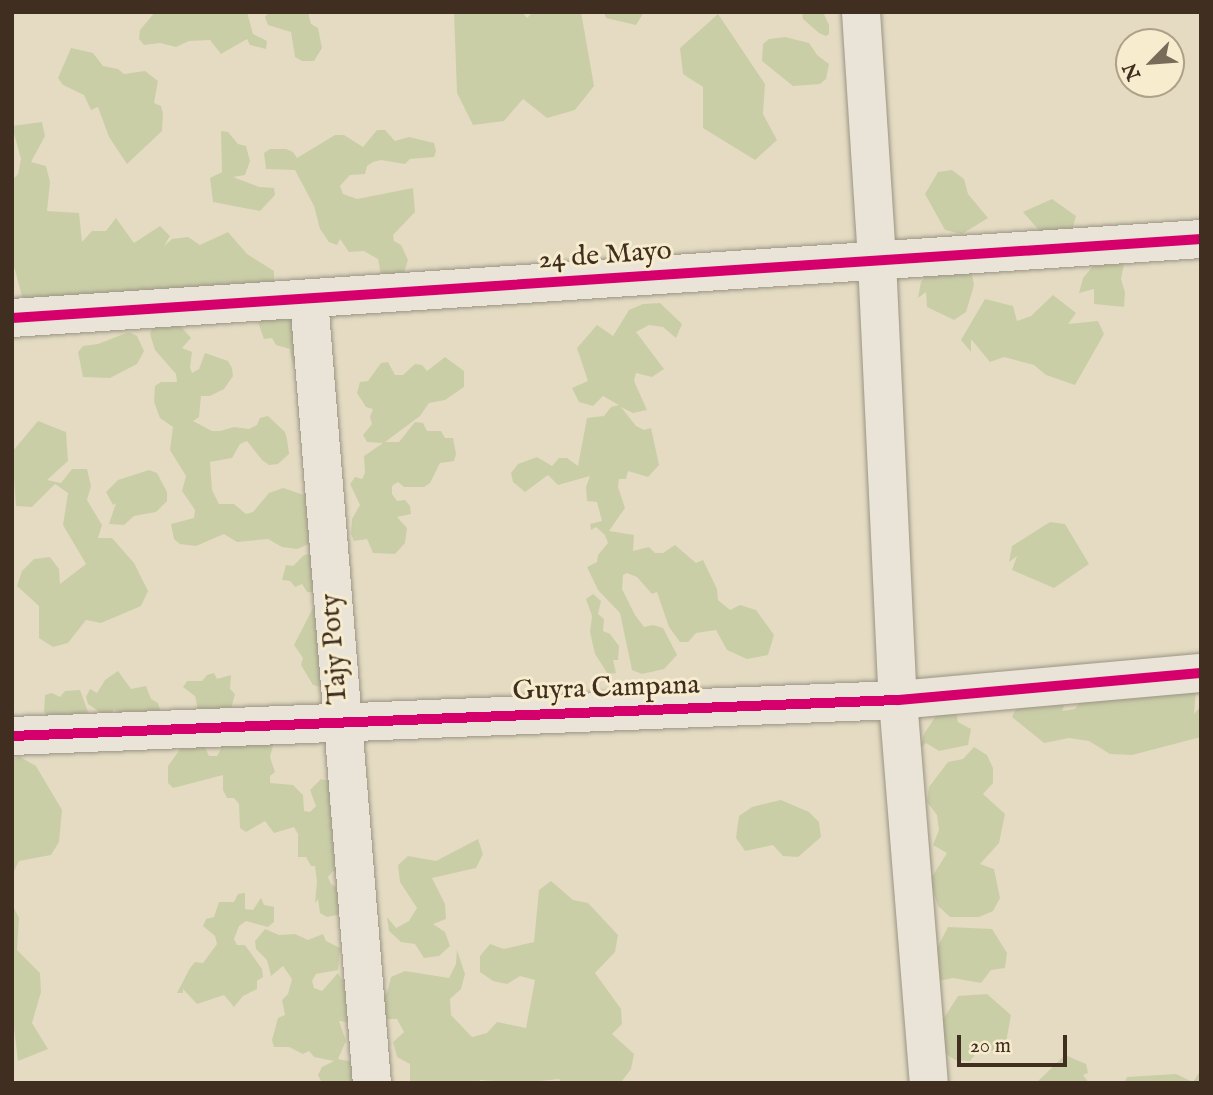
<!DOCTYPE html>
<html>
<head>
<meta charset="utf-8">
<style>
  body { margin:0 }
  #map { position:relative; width:1213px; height:1095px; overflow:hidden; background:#e4dbc2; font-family:"IM FELL English",serif }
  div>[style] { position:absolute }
  .green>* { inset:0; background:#cacea7 }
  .roads { filter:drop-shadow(0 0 2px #9b9484) drop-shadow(0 0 2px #9b9484) }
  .minor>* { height:38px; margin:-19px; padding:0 19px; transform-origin:19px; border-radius:19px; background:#e9e4d7 }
  .cycleway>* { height:10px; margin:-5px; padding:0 5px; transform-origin:5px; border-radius:5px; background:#d6006c }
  span { translate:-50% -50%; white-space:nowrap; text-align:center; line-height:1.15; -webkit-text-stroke:6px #f7ecce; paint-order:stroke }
  .street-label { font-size:28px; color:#402e21 }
  .frame { position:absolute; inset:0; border:14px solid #402e21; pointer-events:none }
  .north { position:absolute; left:1115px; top:28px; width:70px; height:70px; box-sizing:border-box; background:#f7ecce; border:2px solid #aea089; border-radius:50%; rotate:245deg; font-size:19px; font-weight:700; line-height:28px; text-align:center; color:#402e21 }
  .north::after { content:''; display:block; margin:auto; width:24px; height:32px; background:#796b59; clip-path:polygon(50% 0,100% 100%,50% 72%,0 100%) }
  .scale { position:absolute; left:957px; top:1035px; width:110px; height:32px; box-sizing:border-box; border:4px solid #402e21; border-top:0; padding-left:9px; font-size:21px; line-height:24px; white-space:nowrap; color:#402e21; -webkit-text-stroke:5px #f7ecce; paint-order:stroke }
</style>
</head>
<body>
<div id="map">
  <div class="green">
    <div style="clip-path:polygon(155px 12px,247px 12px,253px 34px,267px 41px,266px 49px,250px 45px,247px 39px,221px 54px,210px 40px,189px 41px,176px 47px,160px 43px,144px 45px,139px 39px,140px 30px)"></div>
    <div style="clip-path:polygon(269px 12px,308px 12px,311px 24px,318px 28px,322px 48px,314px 61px,302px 61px,295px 57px,291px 32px,268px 25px,265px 17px)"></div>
    <div style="clip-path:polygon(454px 12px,522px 12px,527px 18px,533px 12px,581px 12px,594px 86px,575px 110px,547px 118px,523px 99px,504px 121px,473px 125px,457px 93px)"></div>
    <div style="clip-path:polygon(604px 12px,644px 12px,636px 25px,606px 18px)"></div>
    <div style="clip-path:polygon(802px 12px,823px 12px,829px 25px,829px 34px,826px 36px,819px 33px,803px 19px)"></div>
    <div style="clip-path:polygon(718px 14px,765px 84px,763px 114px,777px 140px,755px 160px,703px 128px,703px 87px,683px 74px,680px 48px)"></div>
    <div style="clip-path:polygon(785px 37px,809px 43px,817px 55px,829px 64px,826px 79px,820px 84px,793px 86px,762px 61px,763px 44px,769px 39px)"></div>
    <div style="clip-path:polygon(71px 48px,93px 53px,103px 66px,118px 69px,124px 74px,145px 71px,158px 81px,154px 103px,161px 106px,163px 114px,162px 131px,127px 164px,109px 137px,98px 107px,91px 110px,84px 95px,63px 85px,58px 78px)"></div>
    <div style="clip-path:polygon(42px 122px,45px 136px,31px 162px,46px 166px,50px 182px,47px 211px,79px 213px,82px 242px,92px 231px,106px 231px,116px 218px,134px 243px,160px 226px,170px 236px,164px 246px,172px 239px,188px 237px,200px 245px,228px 232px,247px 254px,274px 271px,274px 286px,33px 309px,22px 296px,12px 259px,12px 180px,18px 174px,21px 159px,12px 126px)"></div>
    <div style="clip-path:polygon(377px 130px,385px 130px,395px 141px,409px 137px,434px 143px,436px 151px,434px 157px,410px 159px,405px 164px,381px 160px,373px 162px,367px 166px,365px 174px,350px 175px,340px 186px,343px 194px,357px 199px,413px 188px,415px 212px,393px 235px,394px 241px,401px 245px,408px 260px,404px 273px,381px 275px,378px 259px,364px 251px,349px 252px,340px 239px,337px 245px,329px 242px,320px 229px,314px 206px,295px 170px,266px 169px,264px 153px,270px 149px,286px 149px,293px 152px,297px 158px,335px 135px,344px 135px,363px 147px)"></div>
    <div style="clip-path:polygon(221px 131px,228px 132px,238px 144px,246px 146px,250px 161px,245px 175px,233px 177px,259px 187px,274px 188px,275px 195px,260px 211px,213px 202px,210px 178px,222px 172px)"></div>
    <div style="clip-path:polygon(952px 170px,964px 179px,968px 194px,988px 218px,962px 234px,945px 230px,925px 194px,938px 172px)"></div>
    <div style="clip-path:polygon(1052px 199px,1076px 216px,1072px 231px,1044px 236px,1023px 212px)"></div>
    <div style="clip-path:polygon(1124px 264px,1121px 279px,1125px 292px,1124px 307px,1094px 304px,1094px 289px,1079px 293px,1083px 278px,1093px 266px)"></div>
    <div style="clip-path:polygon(971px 269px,974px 285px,966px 312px,954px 320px,927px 307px,926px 292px,918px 298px,921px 282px,931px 270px)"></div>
    <div style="clip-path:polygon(1053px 295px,1076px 313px,1068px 324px,1098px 321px,1104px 334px,1075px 385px,1046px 375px,1034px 365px,1004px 357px,990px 362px,971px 339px,971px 352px,961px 340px,985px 299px,1013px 306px,1017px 321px,1031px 316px)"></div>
    <div style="clip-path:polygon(660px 303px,682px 324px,676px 338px,663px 327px,649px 325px,636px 332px,664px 369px,652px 377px,636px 373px,634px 381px,647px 410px,633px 413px,621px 407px,636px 426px,644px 430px,651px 428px,659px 465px,648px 477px,628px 471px,626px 479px,619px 479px,618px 487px,625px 508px,609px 531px,634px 535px,633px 551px,649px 547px,655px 553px,663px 553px,675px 545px,696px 563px,703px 560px,717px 589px,718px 600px,730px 610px,740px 605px,756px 610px,774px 635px,768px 655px,747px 659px,727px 650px,716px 630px,696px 633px,688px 642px,680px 642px,669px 627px,657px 592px,652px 594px,637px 577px,627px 573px,623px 575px,622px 589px,635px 615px,644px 627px,653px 625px,663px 628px,677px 655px,664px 669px,642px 674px,632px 670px,620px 613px,598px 590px,587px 567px,597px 562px,598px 555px,608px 543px,605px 535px,596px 527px,591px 530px,590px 524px,602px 521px,597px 502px,587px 501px,586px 487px,590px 476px,558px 485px,548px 475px,525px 492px,513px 482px,511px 473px,518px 464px,537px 457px,552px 466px,559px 458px,567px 458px,578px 466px,587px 418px,604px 416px,611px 407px,619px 405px,603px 396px,593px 406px,579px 402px,572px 388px,588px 381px,577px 348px,597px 325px,613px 336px,629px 310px,643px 304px)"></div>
    <div style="clip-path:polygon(294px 317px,298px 367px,292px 362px,290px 349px,276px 345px,272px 338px,264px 339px,258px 322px,259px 319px)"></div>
    <div style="clip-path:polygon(175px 320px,191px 338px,182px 348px,192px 352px,190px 367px,192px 373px,199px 369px,205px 353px,228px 361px,232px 368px,233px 376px,224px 389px,210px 396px,201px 396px,199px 417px,193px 421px,212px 431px,220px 431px,234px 427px,249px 429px,257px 425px,260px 418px,268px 416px,285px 432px,287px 439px,289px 454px,278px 464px,269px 465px,262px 460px,247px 441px,240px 444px,232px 458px,210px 462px,212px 490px,219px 504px,234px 504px,246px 514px,253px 512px,269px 493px,283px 488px,304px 495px,308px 479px,326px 537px,297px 549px,282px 547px,268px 539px,237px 542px,224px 534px,196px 546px,180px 544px,174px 539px,171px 524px,194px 518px,195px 510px,182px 491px,186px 476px,170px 450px,173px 427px,160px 418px,154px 402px,155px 386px,161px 382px,177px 382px,176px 374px,155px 350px,150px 334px,153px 327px)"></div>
    <div style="clip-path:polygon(129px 332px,137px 336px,144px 351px,137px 364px,110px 378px,83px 377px,78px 352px,83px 346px,98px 344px)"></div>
    <div style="clip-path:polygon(445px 357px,464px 371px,464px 387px,445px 400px,429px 403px,420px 416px,385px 442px,399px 442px,415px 422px,423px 423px,427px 431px,441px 431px,445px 438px,453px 438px,456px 454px,454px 461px,440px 463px,430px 483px,424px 487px,404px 487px,398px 482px,392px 486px,392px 494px,397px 501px,405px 500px,410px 506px,411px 514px,397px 517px,407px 528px,405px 543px,395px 554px,373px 553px,367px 539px,354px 541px,351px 534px,352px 519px,360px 505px,350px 484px,355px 477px,362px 479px,365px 473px,364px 456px,383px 443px,367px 442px,363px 435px,372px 424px,370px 417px,373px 409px,366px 407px,357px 393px,360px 382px,368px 381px,381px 363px,388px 362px,395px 375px,403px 375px,415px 364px,422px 365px,427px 371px)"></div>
    <div style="clip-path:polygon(38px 421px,66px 432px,68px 461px,47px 480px,61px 483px,72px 469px,87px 469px,91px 486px,87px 500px,102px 525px,98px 538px,112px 538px,134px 563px,148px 591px,141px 606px,101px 623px,86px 620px,68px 643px,53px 647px,39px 638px,39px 606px,17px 586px,22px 571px,34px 559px,50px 557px,59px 569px,60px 584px,86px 564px,63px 525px,68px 493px,55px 484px,32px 507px,16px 506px,12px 452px)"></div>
    <div style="clip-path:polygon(149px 470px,157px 473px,167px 492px,167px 501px,156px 512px,134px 516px,124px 525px,109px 524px,116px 503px,113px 505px,106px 492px,118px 480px)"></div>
    <div style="clip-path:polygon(1050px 522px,1065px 524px,1089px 564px,1054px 588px,1012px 570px,1017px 556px,1009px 562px,1012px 546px)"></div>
    <div style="clip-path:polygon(319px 553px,314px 592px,307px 592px,302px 584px,295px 587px,290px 581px,282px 580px,286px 565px,293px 566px,304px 555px)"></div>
    <div style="clip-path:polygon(593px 594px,601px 601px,598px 614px,604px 619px,603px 631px,610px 634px,619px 646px,618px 660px,613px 660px,616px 673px,608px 674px,595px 654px,590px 632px,592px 616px,586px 599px)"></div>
    <div style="clip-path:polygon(320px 606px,328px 689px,313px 685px,301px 665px,303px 658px,294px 645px,313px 608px)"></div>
    <div style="clip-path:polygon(118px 671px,131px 689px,146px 686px,151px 699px,158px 703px,160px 710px,152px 723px,125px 719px,114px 709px,111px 715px,104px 715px,88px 704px,86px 697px,90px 689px,97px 693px,105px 680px)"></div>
    <div style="clip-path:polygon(214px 673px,217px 679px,231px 675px,230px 689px,235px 694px,231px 709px,198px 710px,195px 696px,183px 687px,187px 681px,202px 681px,207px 675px)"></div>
    <div style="clip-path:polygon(1026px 687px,1068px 696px,1062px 711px,1075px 709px,1086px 694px,1196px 688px,1194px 714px,1201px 706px,1201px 737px,1132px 755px,1110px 754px,1089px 741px,1069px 738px,1044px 743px,1012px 717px)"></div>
    <div style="clip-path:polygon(80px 690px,88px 712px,80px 726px,58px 727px,44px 712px,45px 695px,52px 693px,60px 697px,65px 691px)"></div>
    <div style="clip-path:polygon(941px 708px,955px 708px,958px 722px,971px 729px,968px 745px,939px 751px,926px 743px,919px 749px,924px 734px)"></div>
    <div style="clip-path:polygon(220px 740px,274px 742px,270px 757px,275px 772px,270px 776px,270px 783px,293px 785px,303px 795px,304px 811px,310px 812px,316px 806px,310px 790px,321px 779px,329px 781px,339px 875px,333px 871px,328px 877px,331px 884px,344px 892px,341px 914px,327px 917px,320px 913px,318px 899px,315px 903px,317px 882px,315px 866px,311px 866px,306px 857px,298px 857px,298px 834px,294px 827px,274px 833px,265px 821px,246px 832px,240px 828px,239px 804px,234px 798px,227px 798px,223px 790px,223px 775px,173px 788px,168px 783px,168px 766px,186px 741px,203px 743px,209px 756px,217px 756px,221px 749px)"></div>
    <div style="clip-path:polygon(974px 747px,987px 755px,993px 768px,993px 783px,983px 794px,1005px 814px,999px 843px,980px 864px,994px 869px,1000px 898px,993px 911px,979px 917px,950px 917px,938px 906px,930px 880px,947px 853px,933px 845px,939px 830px,937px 815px,927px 802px,929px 787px,948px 762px,963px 759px)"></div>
    <div style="clip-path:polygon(20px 757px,36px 766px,62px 810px,59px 842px,51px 855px,19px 861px,12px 875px,12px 759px)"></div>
    <div style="clip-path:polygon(781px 800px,809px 812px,819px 822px,821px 837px,798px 857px,783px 856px,773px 845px,745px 851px,736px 838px,739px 816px,752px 807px)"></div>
    <div style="clip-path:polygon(478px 839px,483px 854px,476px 868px,432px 878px,445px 904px,446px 919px,433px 924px,445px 932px,450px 946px,439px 956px,424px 958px,415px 944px,401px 942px,389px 931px,387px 917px,396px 928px,409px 921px,417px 908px,400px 882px,398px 865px,408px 856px,436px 861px)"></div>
    <div style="clip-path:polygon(551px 881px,573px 900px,588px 903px,618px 935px,615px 952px,595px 973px,621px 1009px,622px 1024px,612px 1034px,634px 1054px,631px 1069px,622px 1081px,561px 1083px,559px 1079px,522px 1083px,480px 1080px,479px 1083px,410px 1083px,410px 1064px,397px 1057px,393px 1042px,404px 1032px,397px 1019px,382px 1019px,376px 1004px,387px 993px,391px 977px,405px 971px,449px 978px,456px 964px,457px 950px,465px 974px,461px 989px,450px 999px,451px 1015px,472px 1037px,487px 1033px,497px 1022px,526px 1028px,535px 980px,520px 976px,507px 984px,493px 981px,480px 972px,480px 956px,490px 944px,504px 949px,534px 942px,539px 890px)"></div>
    <div style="clip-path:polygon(245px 893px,245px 909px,253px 910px,261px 898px,264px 905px,274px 907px,274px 922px,268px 927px,246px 921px,239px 926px,234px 939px,237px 945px,245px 945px,262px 969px,263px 977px,257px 981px,257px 989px,243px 996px,234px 1007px,224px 995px,197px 1004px,183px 989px,183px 993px,177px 993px,190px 968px,195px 962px,203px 963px,217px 944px,215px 936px,203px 926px,206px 919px,214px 917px,219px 902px,234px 902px,238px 894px)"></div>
    <div style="clip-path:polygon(12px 904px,19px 918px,17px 950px,40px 973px,41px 992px,32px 1023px,48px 1049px,18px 1061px,12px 1011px)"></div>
    <div style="clip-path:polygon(948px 927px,992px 929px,1007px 953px,1005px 968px,991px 970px,981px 983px,953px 978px,938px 981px,926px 969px)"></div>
    <div style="clip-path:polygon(265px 929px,279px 935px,295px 934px,308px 940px,323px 934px,326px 941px,340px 948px,338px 970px,316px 974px,312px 981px,314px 988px,322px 991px,338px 973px,341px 979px,356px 983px,354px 1023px,339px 1021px,346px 1041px,338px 1059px,358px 1063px,373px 1083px,322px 1083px,318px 1075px,322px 1067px,334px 1061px,314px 1057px,309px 1051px,303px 1054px,289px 1047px,274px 1047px,272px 1040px,278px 1018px,285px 1015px,282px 1000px,288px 994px,292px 979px,283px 966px,271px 976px,267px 960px,256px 949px,255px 941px)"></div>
    <div style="clip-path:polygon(987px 994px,1011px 1015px,1006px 1043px,994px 1051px,979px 1050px,970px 1061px,955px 1060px,942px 1051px,933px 1035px,958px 996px)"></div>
    <div style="clip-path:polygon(1065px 1055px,1086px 1064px,1088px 1073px,1083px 1075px,1089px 1083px,1036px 1083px)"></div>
    <div style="clip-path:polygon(1201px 1070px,1201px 1083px,1124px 1083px,1127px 1077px,1176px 1074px,1193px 1082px)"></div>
  </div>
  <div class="roads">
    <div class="minor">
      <div style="left:861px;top:12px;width:250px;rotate:86.3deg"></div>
      <div style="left:877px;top:261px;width:440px;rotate:87.3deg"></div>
      <div style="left:898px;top:700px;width:384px;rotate:85.4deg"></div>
      <div style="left:309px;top:299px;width:787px;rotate:85.41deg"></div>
      <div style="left:12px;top:318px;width:1192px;rotate:-3.8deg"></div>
      <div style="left:12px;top:736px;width:887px;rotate:-2.33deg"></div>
      <div style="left:898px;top:700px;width:304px;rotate:-5.1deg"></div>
    </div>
  </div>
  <div class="cycleway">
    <div style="left:12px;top:318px;width:1192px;rotate:-3.8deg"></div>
    <div style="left:12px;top:736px;width:887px;rotate:-2.33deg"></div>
    <div style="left:898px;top:700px;width:304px;rotate:-5.1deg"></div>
  </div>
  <div class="street-label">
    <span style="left:605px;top:256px;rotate:-4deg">24 de Mayo</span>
    <span style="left:335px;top:649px;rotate:-94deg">Tajy Poty</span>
    <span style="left:606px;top:689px;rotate:-2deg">Guyra Campana</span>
  </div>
  <div class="frame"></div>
  <div class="north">N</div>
  <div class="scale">20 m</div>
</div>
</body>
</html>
